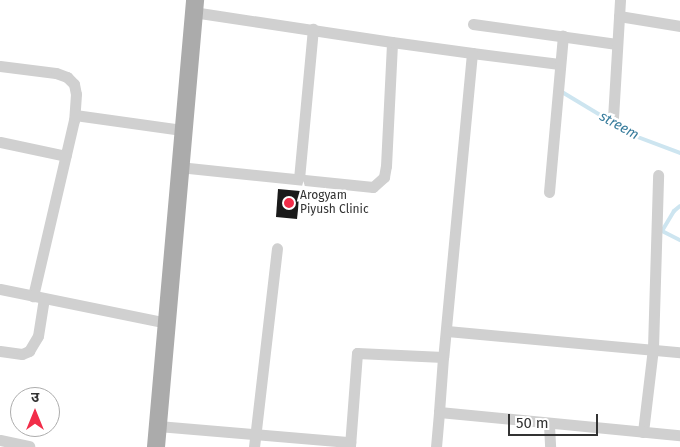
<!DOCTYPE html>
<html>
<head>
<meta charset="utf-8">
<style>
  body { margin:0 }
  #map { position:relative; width:680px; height:447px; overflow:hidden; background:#fff; font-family:"Fira Sans","Noto Sans Devanagari",sans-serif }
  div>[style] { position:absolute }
  .stream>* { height:4px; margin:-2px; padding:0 2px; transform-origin:2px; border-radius:2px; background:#cde5f0 }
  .building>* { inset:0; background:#1a1a1a }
  .minor>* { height:11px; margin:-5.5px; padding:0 5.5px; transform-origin:5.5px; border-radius:5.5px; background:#d0d0d0 }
  .primary>* { height:18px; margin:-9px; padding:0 9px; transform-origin:9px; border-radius:9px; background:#ababab }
  .dots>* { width:14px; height:14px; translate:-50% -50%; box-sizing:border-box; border:2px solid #fff; border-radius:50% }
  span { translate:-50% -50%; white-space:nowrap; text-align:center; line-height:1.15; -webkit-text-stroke:5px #fff; paint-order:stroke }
  .poi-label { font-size:12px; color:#333 }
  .left { translate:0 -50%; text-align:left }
  .water-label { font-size:14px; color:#397d9d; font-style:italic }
  .north { position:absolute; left:10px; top:387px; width:50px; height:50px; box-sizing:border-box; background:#fff; border:1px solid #adadad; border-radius:50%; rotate:0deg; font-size:14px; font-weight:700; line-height:20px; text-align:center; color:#333 }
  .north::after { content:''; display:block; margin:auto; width:18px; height:22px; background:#f22d49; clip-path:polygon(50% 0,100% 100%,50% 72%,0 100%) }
  .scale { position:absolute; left:508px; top:414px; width:90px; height:22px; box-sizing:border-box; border:2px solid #333; border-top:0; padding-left:6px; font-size:15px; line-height:18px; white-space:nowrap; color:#333; -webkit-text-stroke:4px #fff; paint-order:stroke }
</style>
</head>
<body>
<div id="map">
  <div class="stream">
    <div style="left:562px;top:92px;width:85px;rotate:31.1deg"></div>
    <div style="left:635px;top:136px;width:48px;rotate:20.7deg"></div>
    <div style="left:680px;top:206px;width:8px;rotate:140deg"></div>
    <div style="left:674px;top:211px;width:23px;rotate:121deg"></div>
    <div style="left:662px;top:231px;width:20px;rotate:27deg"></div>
  </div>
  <div class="building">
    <div style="clip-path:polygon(278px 189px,300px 191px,297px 219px,276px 217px)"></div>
  </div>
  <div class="minor">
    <div style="left:193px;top:12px;width:201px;rotate:8.6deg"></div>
    <div style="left:619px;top:16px;width:62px;rotate:9.3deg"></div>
    <div style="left:473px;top:24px;width:145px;rotate:7.9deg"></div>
    <div style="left:472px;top:53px;width:88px;rotate:7.2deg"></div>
    <div style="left:0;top:66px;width:56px;rotate:7.1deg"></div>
    <div style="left:56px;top:73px;width:12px;rotate:20deg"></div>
    <div style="left:67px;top:77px;width:10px;rotate:45deg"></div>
    <div style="left:74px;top:84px;width:10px;rotate:79deg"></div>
    <div style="left:76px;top:94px;width:26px;rotate:94deg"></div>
    <div style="left:74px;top:120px;width:181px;rotate:103.1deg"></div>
    <div style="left:75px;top:115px;width:108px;rotate:8deg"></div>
    <div style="left:613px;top:118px;width:118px;rotate:-86.6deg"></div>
    <div style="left:0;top:142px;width:67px;rotate:12deg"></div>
    <div style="left:179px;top:167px;width:195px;rotate:5.9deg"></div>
    <div style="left:373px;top:187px;width:15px;rotate:-42deg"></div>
    <div style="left:384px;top:177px;width:11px;rotate:-80deg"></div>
    <div style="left:386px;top:166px;width:124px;rotate:-87.2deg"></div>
    <div style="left:392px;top:42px;width:81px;rotate:7.8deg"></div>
    <div style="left:472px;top:53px;width:305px;rotate:95.4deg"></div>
    <div style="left:443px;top:357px;width:86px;rotate:-177.3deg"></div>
    <div style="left:357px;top:353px;width:94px;rotate:94.3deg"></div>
    <div style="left:299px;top:179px;width:151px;rotate:-84.7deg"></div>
    <div style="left:549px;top:192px;width:157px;rotate:-84.9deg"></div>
    <div style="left:0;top:289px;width:170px;rotate:11.5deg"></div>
    <div style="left:447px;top:331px;width:234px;rotate:5.2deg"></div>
    <div style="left:0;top:351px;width:22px;rotate:8deg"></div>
    <div style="left:22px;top:354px;width:8px;rotate:-23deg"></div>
    <div style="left:29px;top:351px;width:17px;rotate:-59deg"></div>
    <div style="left:38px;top:336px;width:37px;rotate:-81deg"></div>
    <div style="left:439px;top:412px;width:55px;rotate:-85.8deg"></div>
    <div style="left:549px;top:425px;width:22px;rotate:87deg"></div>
    <div style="left:158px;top:426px;width:193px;rotate:4.8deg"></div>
    <div style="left:643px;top:432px;width:85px;rotate:-83.2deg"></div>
    <div style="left:653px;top:348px;width:173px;rotate:-88.3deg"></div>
    <div style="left:0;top:440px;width:30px;rotate:12deg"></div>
    <div style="left:254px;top:447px;width:200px;rotate:-83.4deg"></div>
    <div style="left:436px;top:447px;width:35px;rotate:-85deg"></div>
    <div style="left:439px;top:412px;width:242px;rotate:5.5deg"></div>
  </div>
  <div class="primary">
    <div style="left:156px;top:447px;width:449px;rotate:-85deg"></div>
  </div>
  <div class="dots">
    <div style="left:289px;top:203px;background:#f22d49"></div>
  </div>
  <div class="poi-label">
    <span class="left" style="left:300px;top:203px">Arogyam<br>Piyush Clinic</span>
  </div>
  <div class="water-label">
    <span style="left:619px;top:126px;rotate:29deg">streem</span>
  </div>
  <div class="north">उ</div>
  <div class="scale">50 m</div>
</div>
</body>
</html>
